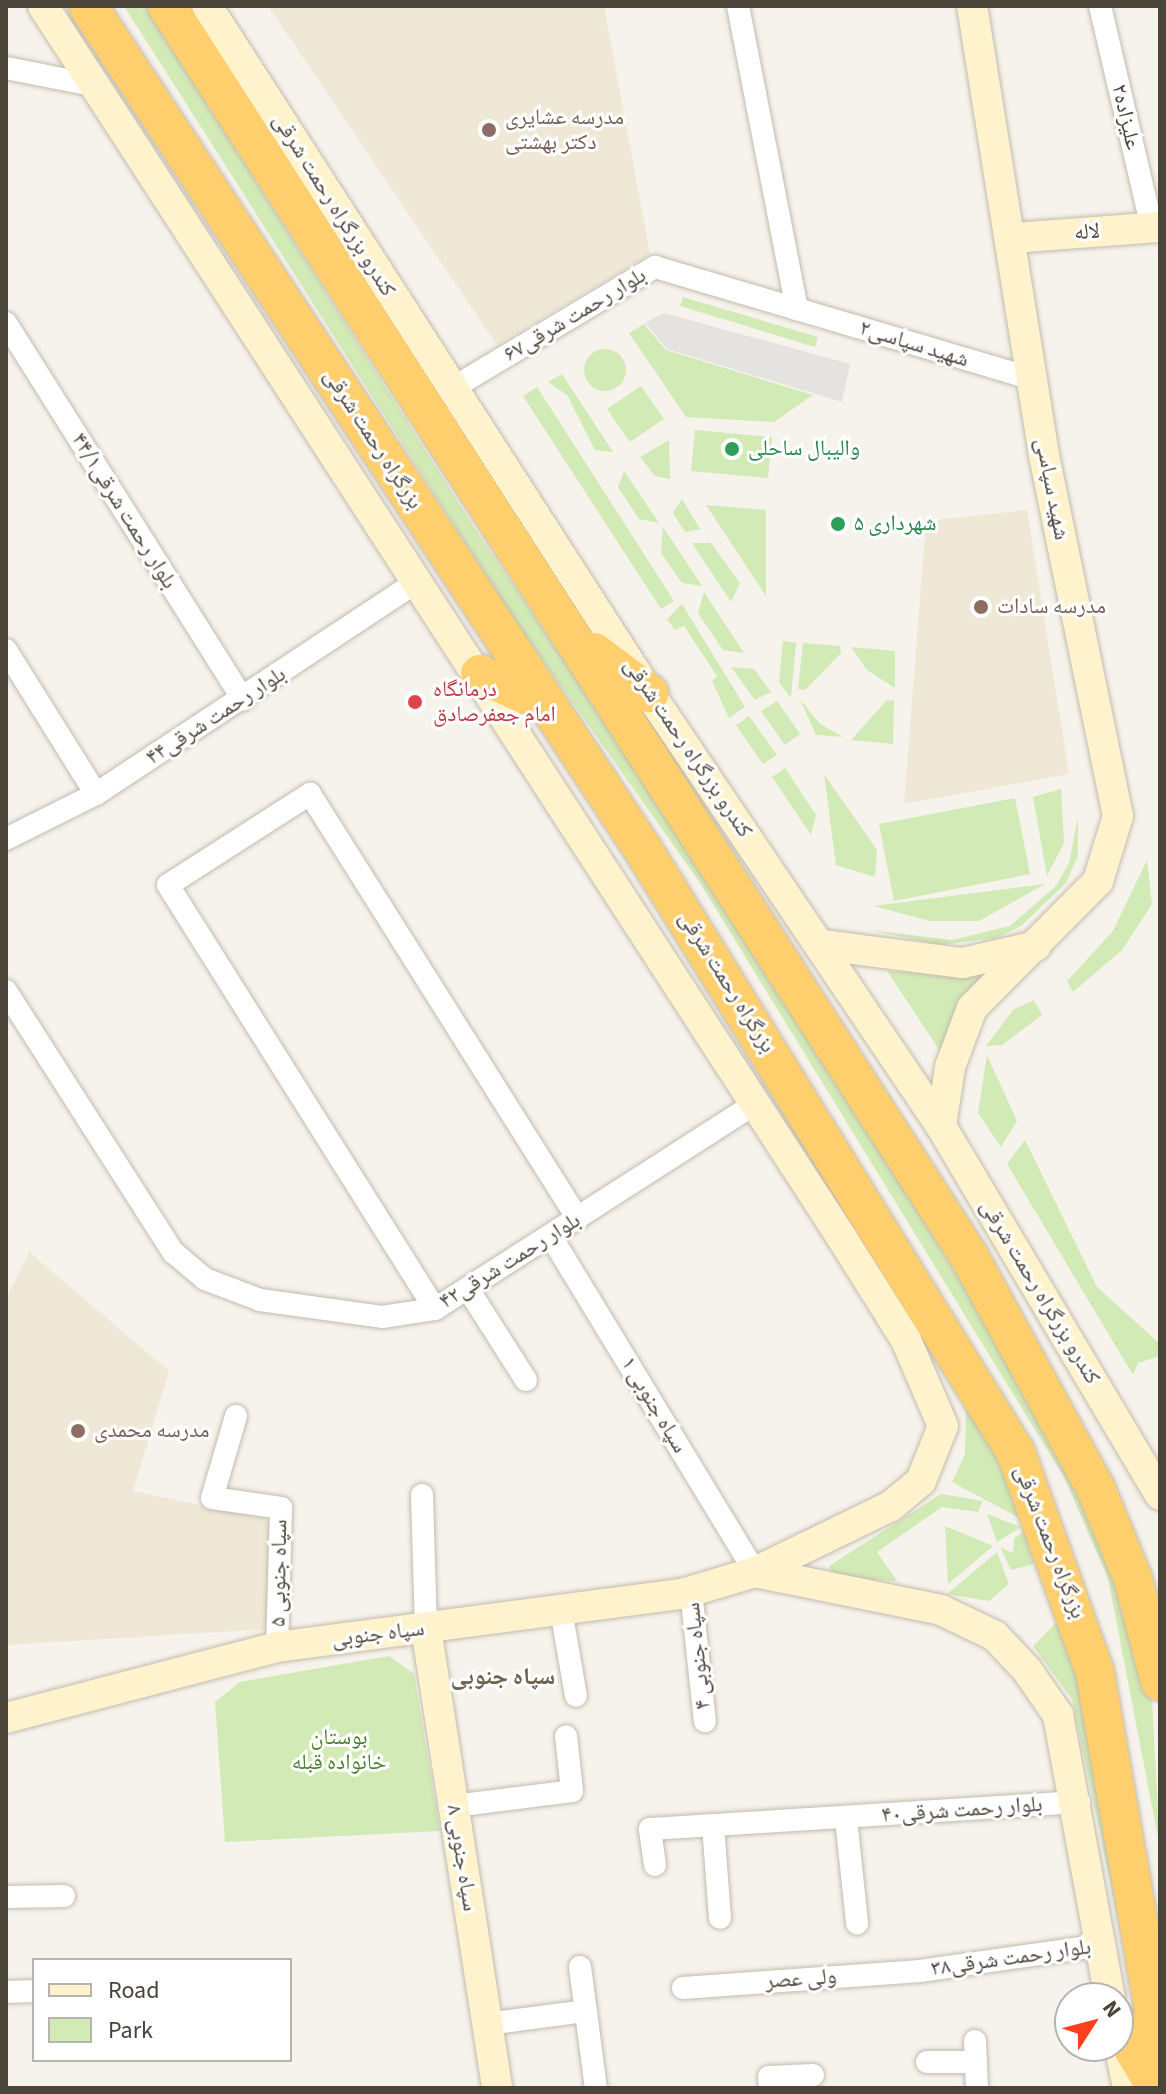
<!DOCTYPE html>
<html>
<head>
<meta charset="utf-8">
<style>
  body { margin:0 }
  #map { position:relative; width:1166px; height:2094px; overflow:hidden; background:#f6f3ec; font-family:"Source Sans 3","Noto Naskh Arabic",sans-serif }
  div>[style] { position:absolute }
  .education>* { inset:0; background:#efe8d6 }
  .green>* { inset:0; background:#d2eab5 }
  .round { border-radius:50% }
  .parking>* { inset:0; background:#e5e3e0 }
  .roads { filter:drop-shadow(0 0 2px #c2bbae) drop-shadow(0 0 2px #c2bbae) }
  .street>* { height:22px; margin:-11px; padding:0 11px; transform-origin:11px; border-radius:11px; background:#fff }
  .secondary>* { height:30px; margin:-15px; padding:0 15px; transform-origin:15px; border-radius:15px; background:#fff3cd }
  .highway>* { height:38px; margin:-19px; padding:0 19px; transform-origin:19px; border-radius:19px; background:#ffcf6e }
  .dots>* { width:22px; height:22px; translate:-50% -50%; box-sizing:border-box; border:4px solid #fff; border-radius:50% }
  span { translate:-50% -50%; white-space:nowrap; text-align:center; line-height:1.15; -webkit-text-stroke:6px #fff; paint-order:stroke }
  .education-label { font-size:22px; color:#785e54 }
  .left { translate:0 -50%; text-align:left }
  .street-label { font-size:22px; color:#4b4439 }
  .leisure-label { font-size:22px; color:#27864d }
  .health-label { font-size:22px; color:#be3a42 }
  .park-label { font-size:22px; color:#4a7f2a }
  .neighbourhood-label { font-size:24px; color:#6e6250; font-weight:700 }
  .frame { position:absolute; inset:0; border:8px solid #4b4439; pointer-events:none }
  .legend { position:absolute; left:32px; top:1958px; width:260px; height:104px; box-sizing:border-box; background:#fff; border:2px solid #b7b4b0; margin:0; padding:10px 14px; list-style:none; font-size:24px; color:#4b4439 }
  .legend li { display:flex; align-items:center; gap:16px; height:40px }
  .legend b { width:40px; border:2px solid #b7b4b0 }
  .north { position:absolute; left:1054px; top:1982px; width:80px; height:80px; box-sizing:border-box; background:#fff; border:2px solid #b7b4b0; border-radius:50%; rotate:54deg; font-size:22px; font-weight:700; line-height:32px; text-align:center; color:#4b4439 }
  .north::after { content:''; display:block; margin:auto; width:28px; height:36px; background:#fc3f1d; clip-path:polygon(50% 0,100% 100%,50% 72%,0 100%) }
</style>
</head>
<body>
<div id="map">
  <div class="education">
    <div style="clip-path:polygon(268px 6px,604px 6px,650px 254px,497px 345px)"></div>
    <div style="clip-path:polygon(1027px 510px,1069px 774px,904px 804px,926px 521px)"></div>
    <div style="clip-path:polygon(29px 1252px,169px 1371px,133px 1491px,265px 1519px,272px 1529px,269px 1629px,6px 1645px,6px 1299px)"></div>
  </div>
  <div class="green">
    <div style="clip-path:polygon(124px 6px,145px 6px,472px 524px,752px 939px,1072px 1464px,1126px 1593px,1152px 1700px,1160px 1848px,1108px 1578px,1064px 1477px,700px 883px,515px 621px)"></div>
    <div style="clip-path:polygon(683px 297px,818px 337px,815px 347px,680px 306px)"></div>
    <div style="clip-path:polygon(644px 324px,666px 350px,813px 395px,774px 422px,686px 417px,629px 333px)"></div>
    <div class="round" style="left:584px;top:349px;width:42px;height:42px"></div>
    <div style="clip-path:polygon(562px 374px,613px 452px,595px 450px,567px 395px,548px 382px)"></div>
    <div style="clip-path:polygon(641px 386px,664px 419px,630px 442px,607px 409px)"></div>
    <div style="clip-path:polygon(537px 387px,674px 601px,661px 609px,523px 396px)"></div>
    <div style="clip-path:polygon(695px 430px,772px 437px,768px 478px,691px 471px)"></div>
    <div style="clip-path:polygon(669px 440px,670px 479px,655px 476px,640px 457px)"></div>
    <div style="clip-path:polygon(624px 471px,659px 523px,639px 519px,618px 487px)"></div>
    <div style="clip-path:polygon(682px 499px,700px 529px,685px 532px,673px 513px)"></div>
    <div style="clip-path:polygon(706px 505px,766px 510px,766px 596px)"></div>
    <div style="clip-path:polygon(663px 527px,702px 586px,682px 583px,661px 553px)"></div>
    <div style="clip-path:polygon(692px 543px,711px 543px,740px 583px,731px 602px)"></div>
    <div style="clip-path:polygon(704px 592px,744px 653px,723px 650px,698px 613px)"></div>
    <div style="clip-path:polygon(682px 604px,745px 707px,729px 718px,712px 681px,717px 676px,684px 626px,675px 630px,667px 619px)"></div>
    <div style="clip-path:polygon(783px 641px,796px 643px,791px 698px,779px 682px)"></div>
    <div style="clip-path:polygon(803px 643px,840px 646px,841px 653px,805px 690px,798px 689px)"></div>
    <div style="clip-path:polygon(851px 647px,895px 651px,895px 688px,867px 670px)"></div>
    <div style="clip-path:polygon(731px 667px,754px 669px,771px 692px,755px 700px)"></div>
    <div style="clip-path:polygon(800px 699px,819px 723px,843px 737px,816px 735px)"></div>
    <div style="clip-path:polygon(887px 700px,894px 701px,893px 744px,851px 740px)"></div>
    <div style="clip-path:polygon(777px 701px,800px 734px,785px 745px,761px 711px)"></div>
    <div style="clip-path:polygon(749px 716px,777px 755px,763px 764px,736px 725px)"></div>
    <div style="clip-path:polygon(785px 768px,816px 815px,811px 835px,772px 777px)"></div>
    <div style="clip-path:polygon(824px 774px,877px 850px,875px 877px,836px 865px)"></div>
    <div style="clip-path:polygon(1061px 789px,1064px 843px,1047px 876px,1033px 797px)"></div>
    <div style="clip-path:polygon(1015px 798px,1030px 874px,894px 901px,879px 824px)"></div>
    <div style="clip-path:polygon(1078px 817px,1078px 856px,1066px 883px,1021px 926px,996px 938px,940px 945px,870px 930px,952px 940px,1010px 926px,1056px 886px,1069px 863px)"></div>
    <div style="clip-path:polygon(1147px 860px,1152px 904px,1122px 950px,1073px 992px,1067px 981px,1113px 931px)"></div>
    <div style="clip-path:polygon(1045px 884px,979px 921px,930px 921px,873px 906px)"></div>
    <div style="clip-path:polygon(887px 971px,982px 977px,942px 1054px)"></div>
    <div style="clip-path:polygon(1034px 1000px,1042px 1015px,1002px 1045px,986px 1046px,1013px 1010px)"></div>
    <div style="clip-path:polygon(987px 1055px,1017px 1121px,1001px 1147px,978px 1113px)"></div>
    <div style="clip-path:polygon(1025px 1140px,1097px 1287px,1160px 1344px,1160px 1356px,1138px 1363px,1133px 1375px,1007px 1164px)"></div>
    <div style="clip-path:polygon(966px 1403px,992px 1437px,1029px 1523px,952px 1482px,965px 1454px)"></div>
    <div style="clip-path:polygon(941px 1494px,983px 1501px,978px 1512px,942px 1507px,877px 1552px,897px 1581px,835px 1578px,829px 1566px)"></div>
    <div style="clip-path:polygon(987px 1514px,1021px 1527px,997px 1542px)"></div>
    <div style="clip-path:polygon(945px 1526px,993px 1546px,948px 1584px)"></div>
    <div style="clip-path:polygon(1024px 1532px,1034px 1564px,1011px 1570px,1000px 1547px,1013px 1553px,1014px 1538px)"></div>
    <div style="clip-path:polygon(997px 1552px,1009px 1584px,989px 1601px,947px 1594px)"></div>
    <div style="clip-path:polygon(1068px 1611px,1131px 1982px,1072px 1699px,1033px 1646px)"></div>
    <div style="clip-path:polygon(389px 1656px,414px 1674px,440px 1831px,225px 1842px,215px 1702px,240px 1682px)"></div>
  </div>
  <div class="parking">
    <div style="clip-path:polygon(664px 313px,850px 364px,842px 402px,667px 349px,645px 323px)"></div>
  </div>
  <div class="roads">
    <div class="street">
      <div style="left:738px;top:6px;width:309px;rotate:79deg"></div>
      <div style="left:1100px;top:6px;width:228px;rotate:76.8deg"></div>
      <div style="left:6px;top:68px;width:94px;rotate:11.1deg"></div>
      <div style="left:6px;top:323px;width:445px;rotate:57.8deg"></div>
      <div style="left:451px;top:389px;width:238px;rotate:-30.9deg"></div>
      <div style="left:655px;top:267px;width:393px;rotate:16.5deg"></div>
      <div style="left:6px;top:650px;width:170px;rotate:58deg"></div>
      <div style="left:6px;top:839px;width:101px;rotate:-26.6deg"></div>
      <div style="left:96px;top:794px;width:386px;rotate:-33.5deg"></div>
      <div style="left:6px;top:991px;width:310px;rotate:57.4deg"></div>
      <div style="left:173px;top:1252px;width:42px;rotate:40.2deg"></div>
      <div style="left:205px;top:1279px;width:59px;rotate:20.9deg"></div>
      <div style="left:260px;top:1300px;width:123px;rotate:7.9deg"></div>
      <div style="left:382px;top:1317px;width:54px;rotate:-8.6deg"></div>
      <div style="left:435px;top:1309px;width:381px;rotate:-32.7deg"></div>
      <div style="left:552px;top:1238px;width:391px;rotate:58.7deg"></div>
      <div style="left:468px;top:1289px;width:108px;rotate:57.5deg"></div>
      <div style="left:435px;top:1309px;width:501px;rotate:-122.2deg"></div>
      <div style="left:168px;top:885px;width:169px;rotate:-32.7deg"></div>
      <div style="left:310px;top:794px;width:502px;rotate:57.76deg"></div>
      <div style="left:236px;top:1416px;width:85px;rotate:106.3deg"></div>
      <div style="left:212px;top:1498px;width:70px;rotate:8.2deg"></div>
      <div style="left:281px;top:1508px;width:139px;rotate:91.6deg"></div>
      <div style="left:422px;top:1495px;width:133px;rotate:88.3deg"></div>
      <div style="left:691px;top:1591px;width:131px;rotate:83.9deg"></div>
      <div style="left:561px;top:1610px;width:87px;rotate:80.1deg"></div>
      <div style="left:454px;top:1806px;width:119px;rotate:-7.2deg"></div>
      <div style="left:572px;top:1791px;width:55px;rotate:-96.2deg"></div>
      <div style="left:846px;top:1818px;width:106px;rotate:84deg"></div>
      <div style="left:713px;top:1825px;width:93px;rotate:85.7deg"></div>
      <div style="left:655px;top:1865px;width:36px;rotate:-98deg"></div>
      <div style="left:650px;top:1829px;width:430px;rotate:-3.6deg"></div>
      <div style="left:6px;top:1897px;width:58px;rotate:-1deg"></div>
      <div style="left:580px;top:1967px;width:122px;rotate:82.5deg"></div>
      <div style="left:683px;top:1988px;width:238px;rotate:-4.1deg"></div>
      <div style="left:920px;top:1971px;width:185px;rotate:-8.1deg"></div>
      <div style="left:6px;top:1992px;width:28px;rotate:-2deg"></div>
      <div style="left:487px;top:2024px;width:100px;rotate:-7.5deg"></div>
      <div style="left:975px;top:2041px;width:47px;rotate:87.6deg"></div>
      <div style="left:927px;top:2062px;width:49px"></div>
      <div style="left:770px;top:2088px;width:11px;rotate:-95deg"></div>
      <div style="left:769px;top:2077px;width:44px;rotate:-2.6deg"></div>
    </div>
    <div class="secondary">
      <div style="left:207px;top:6px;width:817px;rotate:57.24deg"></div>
      <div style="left:649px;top:693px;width:522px;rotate:56.01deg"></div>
      <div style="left:941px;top:1126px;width:429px;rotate:59.3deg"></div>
      <div style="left:1013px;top:238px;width:147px;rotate:-4.3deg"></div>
      <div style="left:822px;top:945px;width:142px;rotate:7.3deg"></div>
      <div style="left:963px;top:963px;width:75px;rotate:-13.1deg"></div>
      <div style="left:941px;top:1126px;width:60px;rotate:-81.3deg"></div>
      <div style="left:950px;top:1067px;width:63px;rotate:-69.6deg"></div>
      <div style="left:972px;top:1008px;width:179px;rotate:-45.2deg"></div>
      <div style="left:1098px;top:881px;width:68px;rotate:-72.9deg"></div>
      <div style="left:1118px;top:816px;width:369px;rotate:-101.6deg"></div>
      <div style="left:1044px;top:455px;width:455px;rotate:-99.1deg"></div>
      <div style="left:755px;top:1572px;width:190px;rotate:11.5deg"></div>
      <div style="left:941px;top:1610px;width:60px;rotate:25.7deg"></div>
      <div style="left:995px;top:1636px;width:47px;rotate:46.7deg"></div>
      <div style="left:1027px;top:1670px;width:55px;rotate:55.4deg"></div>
      <div style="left:1058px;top:1715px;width:288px;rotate:79.6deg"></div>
      <div style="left:426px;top:1628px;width:465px;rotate:81.2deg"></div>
      <div style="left:6px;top:1718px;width:280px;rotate:-14.7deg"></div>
      <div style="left:277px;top:1647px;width:412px;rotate:-7.5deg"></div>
      <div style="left:685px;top:1593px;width:73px;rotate:-16.7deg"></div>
      <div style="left:755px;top:1572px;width:151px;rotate:-25.9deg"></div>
      <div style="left:891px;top:1506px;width:39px;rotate:-40deg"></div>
      <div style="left:921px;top:1481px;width:59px;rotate:-68.2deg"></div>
      <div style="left:943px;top:1426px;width:94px;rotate:-113.3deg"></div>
      <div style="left:906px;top:1340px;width:120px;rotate:-122.1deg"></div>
      <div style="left:842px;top:1238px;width:1468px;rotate:-122.96deg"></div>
      <div style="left:1118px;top:2039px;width:50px;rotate:78.5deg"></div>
    </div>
    <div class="highway">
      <div style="left:88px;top:6px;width:1008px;rotate:56.66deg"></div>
      <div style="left:642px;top:848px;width:711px;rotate:58.28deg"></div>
      <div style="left:1016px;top:1453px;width:234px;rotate:70.2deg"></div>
      <div style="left:1095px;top:1673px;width:380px;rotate:80.1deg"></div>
      <div style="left:167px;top:6px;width:1487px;rotate:57.32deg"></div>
      <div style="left:970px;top:1258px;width:263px;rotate:61.4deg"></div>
      <div style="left:1096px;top:1489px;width:97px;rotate:67.7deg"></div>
      <div style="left:1133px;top:1579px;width:106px;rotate:75.3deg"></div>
      <div style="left:594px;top:652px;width:69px;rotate:36.7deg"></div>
      <div style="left:480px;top:674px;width:69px;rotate:24.7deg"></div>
      <div style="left:1118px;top:2023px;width:75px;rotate:59.7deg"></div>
    </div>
  </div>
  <div class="dots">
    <div style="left:489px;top:130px;background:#8d6e63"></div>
    <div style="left:732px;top:449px;background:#2e9e5b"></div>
    <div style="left:838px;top:524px;background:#2e9e5b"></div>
    <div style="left:981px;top:607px;background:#8d6e63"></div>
    <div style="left:415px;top:702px;background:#e0444e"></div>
    <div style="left:78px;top:1431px;background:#8d6e63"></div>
  </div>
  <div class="education-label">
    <span class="left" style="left:505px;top:130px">مدرسه عشایری<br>دکتر بهشتی</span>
    <span class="left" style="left:997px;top:607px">مدرسه سادات</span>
    <span class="left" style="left:94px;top:1431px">مدرسه محمدی</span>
  </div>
  <div class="street-label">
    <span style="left:1126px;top:117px;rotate:77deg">علیزاده۲</span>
    <span style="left:334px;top:205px;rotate:58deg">کندرو بزرگراه رحمت شرقی</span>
    <span style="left:1087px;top:232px;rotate:-4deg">لاله</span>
    <span style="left:575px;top:315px;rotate:-31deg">بلوار رحمت شرقی۶۷</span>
    <span style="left:914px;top:344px;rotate:17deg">شهید سپاسی۲</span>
    <span style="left:373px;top:439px;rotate:57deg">بزرگراه رحمت شرقی</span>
    <span style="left:1052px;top:489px;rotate:79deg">شهید سپاسی</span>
    <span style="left:124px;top:511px;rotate:58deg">بلوار رحمت شرقی۴۴/۱</span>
    <span style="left:216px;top:716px;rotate:-33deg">۴۴بلوار رحمت شرقی</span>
    <span style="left:688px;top:748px;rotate:56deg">کندرو بزرگراه رحمت شرقی</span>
    <span style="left:727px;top:982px;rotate:58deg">بزرگراه رحمت شرقی</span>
    <span style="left:510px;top:1261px;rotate:-32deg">بلوار رحمت شرقی۴۲</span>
    <span style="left:1040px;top:1292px;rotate:59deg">کندرو بزرگراه رحمت شرقی</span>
    <span style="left:654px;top:1405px;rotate:59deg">۱ سپاه جنوبی</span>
    <span style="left:1050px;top:1542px;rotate:69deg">بزرگراه رحمت شرقی</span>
    <span style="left:279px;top:1573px;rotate:-89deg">۵ سپاه جنوبی</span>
    <span style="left:378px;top:1634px;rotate:-7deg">سپاه جنوبی</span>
    <span style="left:698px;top:1656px;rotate:-96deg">۴ سپاه جنوبی</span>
    <span style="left:962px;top:1810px;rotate:-4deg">بلوار رحمت شرقی۴۰</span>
    <span style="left:462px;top:1858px;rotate:81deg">۸ سپاه جنوبی</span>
    <span style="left:1011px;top:1958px;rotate:-8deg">بلوار رحمت شرقی۳۸</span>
    <span style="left:801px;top:1979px;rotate:-4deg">ولی عصر</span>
  </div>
  <div class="leisure-label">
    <span class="left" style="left:748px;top:449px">والیبال ساحلی</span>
    <span class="left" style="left:854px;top:524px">شهرداری ۵</span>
  </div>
  <div class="health-label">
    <span class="left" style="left:433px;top:702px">درمانگاه<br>امام جعفرصادق</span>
  </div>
  <div class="park-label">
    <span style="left:339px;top:1750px">بوستان<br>خانواده قبله</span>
  </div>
  <div class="neighbourhood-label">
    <span style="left:503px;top:1677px">سپاه جنوبی</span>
  </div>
  <div class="frame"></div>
  <ul class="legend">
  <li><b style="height:10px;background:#fff3cd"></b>Road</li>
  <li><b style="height:22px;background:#d2eab5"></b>Park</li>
  </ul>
  <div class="north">N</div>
</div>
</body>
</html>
